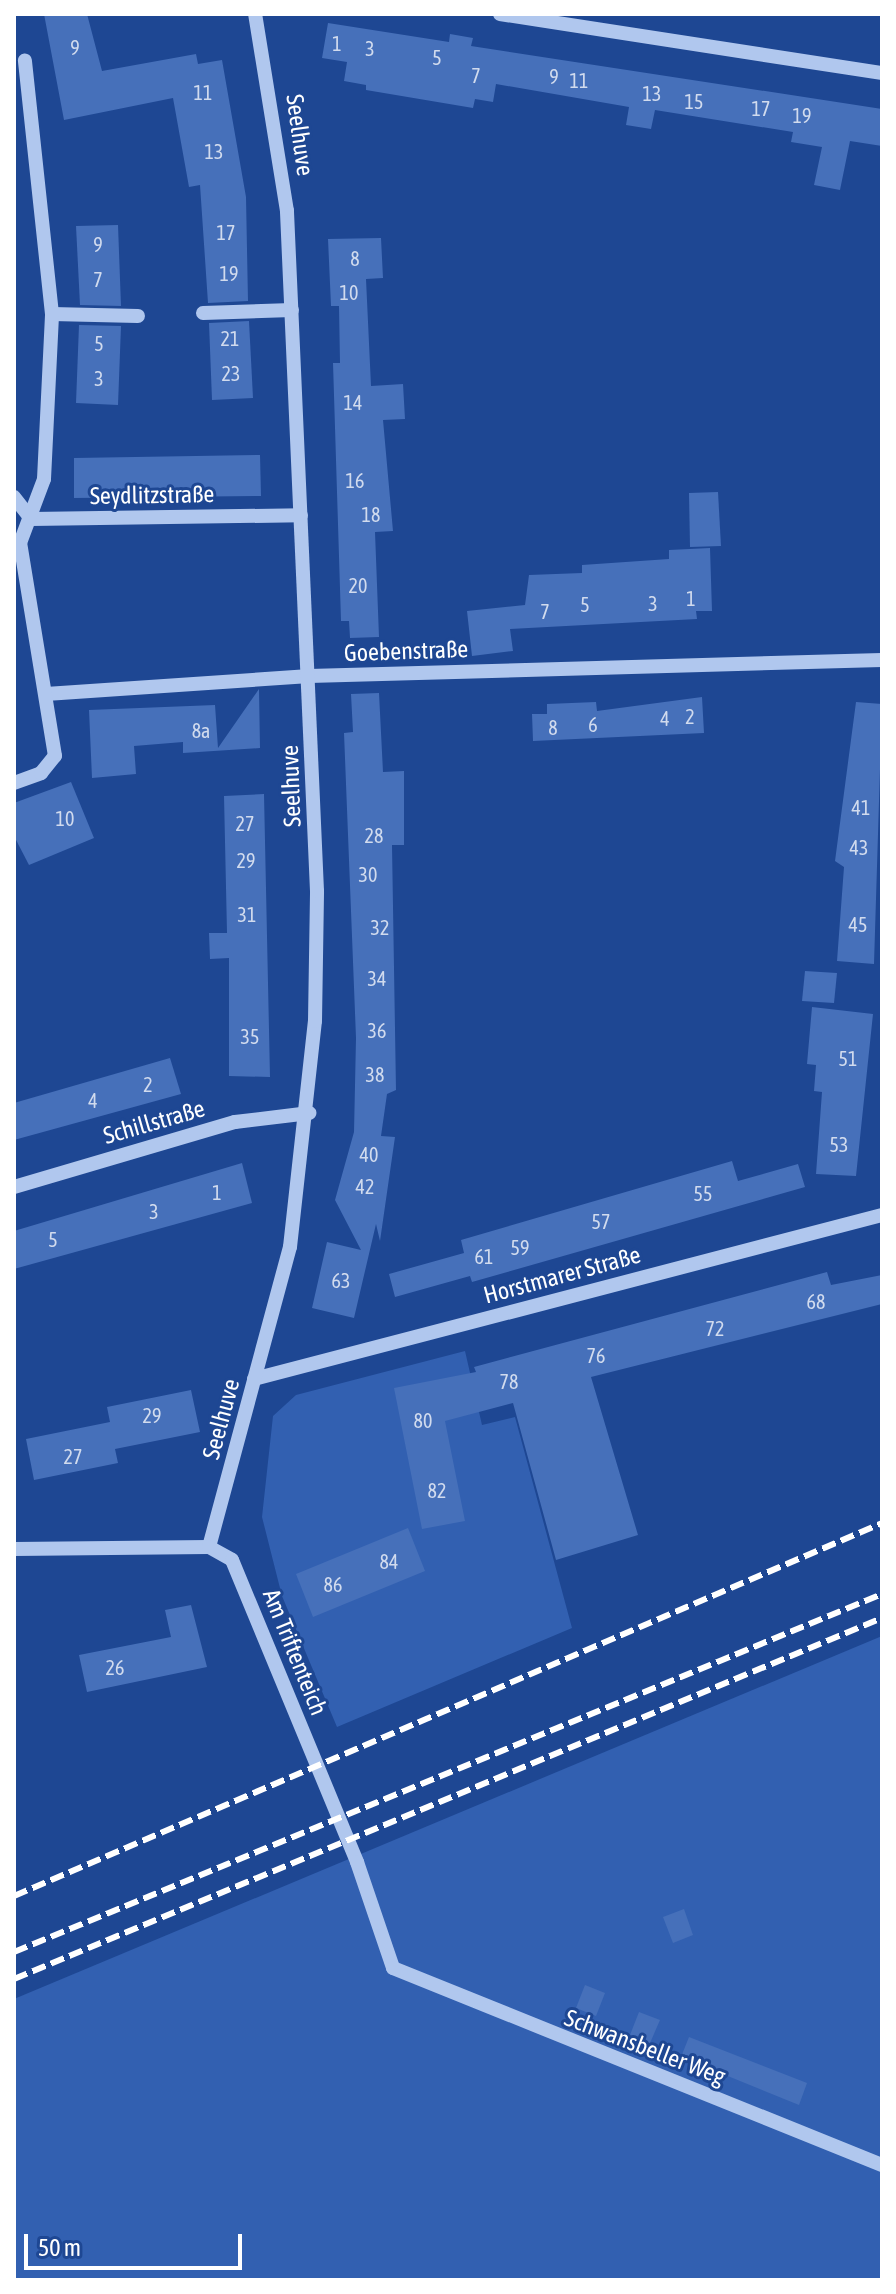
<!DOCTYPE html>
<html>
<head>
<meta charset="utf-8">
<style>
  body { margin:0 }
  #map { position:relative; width:896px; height:2294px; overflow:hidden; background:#1e4793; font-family:"Asap Condensed",sans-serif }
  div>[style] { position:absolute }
  .green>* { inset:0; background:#3260b1 }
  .building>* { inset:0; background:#4670ba }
  .minor>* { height:14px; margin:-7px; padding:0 7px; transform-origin:7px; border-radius:7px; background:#b0c7ee }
  .rail>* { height:6px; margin-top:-3px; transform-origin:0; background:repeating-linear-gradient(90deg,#fff 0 14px,transparent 0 20px) }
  span { translate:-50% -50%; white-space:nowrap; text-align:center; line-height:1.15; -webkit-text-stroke:6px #1e4793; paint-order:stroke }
  .number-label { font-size:20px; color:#d1dbee }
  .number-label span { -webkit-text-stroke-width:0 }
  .street-label { font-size:24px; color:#fff }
  .frame { position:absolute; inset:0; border:16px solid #fff; pointer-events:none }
  .scale { position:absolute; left:24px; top:2234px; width:218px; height:36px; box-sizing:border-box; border:4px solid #fff; border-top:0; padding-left:10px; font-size:24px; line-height:28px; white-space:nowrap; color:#fff; -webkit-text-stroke:6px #1e4793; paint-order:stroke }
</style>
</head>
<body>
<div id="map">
  <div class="green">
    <div style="clip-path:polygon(465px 1351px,482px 1425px,515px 1417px,572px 1628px,337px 1727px,282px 1596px,262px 1517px,273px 1416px,296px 1395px)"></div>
    <div style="clip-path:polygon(882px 1636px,882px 2280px,14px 2280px,14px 1999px)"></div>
  </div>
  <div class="building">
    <div style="clip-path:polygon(44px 14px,87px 14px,102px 71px,196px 54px,198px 64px,222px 60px,246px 197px,248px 301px,208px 303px,200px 185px,189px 187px,173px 98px,64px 120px)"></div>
    <div style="clip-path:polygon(328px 23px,449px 42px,450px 34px,473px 38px,471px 46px,882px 109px,882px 146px,850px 141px,840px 190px,814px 185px,822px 147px,791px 142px,793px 132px,655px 110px,651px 129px,626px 125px,629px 107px,496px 84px,493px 102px,475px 99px,473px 108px,366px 90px,366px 85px,344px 81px,347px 62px,322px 58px)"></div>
    <div style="clip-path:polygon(118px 225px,121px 306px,80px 305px,76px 226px)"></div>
    <div style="clip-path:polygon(381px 238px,383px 278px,366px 279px,371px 386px,403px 384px,405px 419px,383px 420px,393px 531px,375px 532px,379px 637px,350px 638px,349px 621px,341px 621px,333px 363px,340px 363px,339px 306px,331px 306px,328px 239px)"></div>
    <div style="clip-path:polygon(249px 321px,253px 398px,212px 400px,209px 323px)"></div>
    <div style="clip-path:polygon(79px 325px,121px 326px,118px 405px,76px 403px)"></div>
    <div style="clip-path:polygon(260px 455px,261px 496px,74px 498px,74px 458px)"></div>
    <div style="clip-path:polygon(718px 492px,721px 546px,690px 547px,689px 493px)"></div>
    <div style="clip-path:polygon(710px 548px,712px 611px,696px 611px,697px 619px,510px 629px,513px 651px,472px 656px,467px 611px,525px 605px,529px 575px,582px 573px,582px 565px,669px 559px,669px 550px)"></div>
    <div style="clip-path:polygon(259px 689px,260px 748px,183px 753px,183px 742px,134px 746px,136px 774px,92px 778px,89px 710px,215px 705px,218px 748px)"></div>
    <div style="clip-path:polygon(379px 693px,383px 772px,404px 771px,404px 845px,392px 845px,396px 1090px,387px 1094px,381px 1136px,395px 1137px,380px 1241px,376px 1224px,354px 1318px,312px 1308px,327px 1242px,361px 1250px,335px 1200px,354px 1132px,356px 1038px,344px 733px,353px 732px,351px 694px)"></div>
    <div style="clip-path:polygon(702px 697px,704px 733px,533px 741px,532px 714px,547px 714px,547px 704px,596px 702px,597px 711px)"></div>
    <div style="clip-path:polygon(856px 702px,882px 704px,874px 964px,837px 961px,844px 867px,835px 861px)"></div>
    <div style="clip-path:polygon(71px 782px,94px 838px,29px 865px,14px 836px,14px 803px)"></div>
    <div style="clip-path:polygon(264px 794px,270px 1077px,229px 1076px,229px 958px,210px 959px,209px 933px,227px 933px,224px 796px)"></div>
    <div style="clip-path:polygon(805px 971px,837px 973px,834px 1003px,802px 1001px)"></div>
    <div style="clip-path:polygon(812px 1007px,873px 1014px,856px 1176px,816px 1174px,822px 1092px,814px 1091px,816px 1065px,807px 1064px)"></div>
    <div style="clip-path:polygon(170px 1058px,181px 1094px,14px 1140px,14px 1103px)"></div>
    <div style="clip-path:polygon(732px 1161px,738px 1181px,798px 1164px,805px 1187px,472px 1282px,470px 1276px,395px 1297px,389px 1274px,464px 1253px,461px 1240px)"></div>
    <div style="clip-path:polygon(242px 1163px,252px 1203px,14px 1269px,14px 1231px)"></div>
    <div style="clip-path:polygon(827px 1272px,831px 1285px,882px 1275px,882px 1304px,591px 1377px,638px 1535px,556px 1560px,513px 1403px,445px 1421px,465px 1521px,422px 1529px,394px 1388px,476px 1372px,474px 1367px)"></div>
    <div style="clip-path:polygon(191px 1390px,200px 1432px,115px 1449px,118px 1463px,34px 1480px,26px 1439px,110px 1422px,107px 1407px)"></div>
    <div style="clip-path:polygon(408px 1528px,425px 1571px,313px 1617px,296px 1574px)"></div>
    <div style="clip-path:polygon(191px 1605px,207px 1667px,87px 1692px,79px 1655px,171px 1637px,165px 1610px)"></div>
    <div style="clip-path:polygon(684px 1909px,693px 1935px,673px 1943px,663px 1917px)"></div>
    <div style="clip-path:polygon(585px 1985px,605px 1993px,596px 2016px,576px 2008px)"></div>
    <div style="clip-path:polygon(639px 2012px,660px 2020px,650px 2043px,630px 2035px)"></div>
    <div style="clip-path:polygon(689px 2037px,807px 2083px,799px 2105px,681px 2057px)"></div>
  </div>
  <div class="minor">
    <div style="left:500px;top:14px;width:387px;rotate:8.8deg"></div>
    <div style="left:203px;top:313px;width:89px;rotate:-1.9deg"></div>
    <div style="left:52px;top:314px;width:86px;rotate:1.3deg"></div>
    <div style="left:14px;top:497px;width:28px;rotate:52deg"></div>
    <div style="left:31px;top:519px;width:270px;rotate:-0.8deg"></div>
    <div style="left:46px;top:694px;width:264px;rotate:-3.9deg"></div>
    <div style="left:309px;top:676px;width:573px;rotate:-1.6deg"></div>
    <div style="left:14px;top:783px;width:29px;rotate:-20deg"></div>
    <div style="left:41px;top:773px;width:22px;rotate:-51deg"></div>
    <div style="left:55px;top:756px;width:216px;rotate:-99.3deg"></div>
    <div style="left:20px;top:543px;width:68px;rotate:-69.4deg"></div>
    <div style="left:44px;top:479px;width:165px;rotate:-87.2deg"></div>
    <div style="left:52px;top:314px;width:255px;rotate:-96.1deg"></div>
    <div style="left:14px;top:1187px;width:230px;rotate:-16.4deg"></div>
    <div style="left:235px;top:1122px;width:75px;rotate:-6.9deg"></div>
    <div style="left:254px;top:1379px;width:649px;rotate:-14.64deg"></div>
    <div style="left:209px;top:1547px;width:311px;rotate:-74.9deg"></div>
    <div style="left:290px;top:1247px;width:227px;rotate:-83.7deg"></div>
    <div style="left:315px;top:1021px;width:130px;rotate:-89.1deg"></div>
    <div style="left:317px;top:891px;width:681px;rotate:-92.53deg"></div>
    <div style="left:287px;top:211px;width:200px;rotate:-99.2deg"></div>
    <div style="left:14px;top:1549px;width:195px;rotate:-0.6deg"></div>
    <div style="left:209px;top:1547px;width:26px;rotate:29deg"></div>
    <div style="left:232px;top:1560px;width:327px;rotate:67.5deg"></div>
    <div style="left:357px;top:1862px;width:112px;rotate:71.2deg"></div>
    <div style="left:393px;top:1968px;width:527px;rotate:21.94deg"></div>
  </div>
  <div class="rail">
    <div style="left:14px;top:1896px;width:945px;rotate:-23.25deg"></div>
    <div style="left:14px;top:1952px;width:939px;rotate:-22.41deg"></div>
    <div style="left:14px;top:1979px;width:940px;rotate:-22.58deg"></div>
  </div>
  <div class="number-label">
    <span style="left:337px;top:43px">1</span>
    <span style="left:75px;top:47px">9</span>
    <span style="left:370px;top:48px">3</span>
    <span style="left:437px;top:57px">5</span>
    <span style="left:476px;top:75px">7</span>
    <span style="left:554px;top:76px">9</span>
    <span style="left:579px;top:80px">11</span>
    <span style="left:203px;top:92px">11</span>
    <span style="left:652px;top:93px">13</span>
    <span style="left:694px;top:101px">15</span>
    <span style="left:761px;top:108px">17</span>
    <span style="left:802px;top:115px">19</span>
    <span style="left:214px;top:151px">13</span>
    <span style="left:226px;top:232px">17</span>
    <span style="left:98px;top:244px">9</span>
    <span style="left:355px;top:258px">8</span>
    <span style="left:229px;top:273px">19</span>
    <span style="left:98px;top:279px">7</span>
    <span style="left:349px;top:292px">10</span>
    <span style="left:230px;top:338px">21</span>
    <span style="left:99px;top:343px">5</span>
    <span style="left:231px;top:373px">23</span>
    <span style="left:99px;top:378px">3</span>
    <span style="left:353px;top:402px">14</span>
    <span style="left:355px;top:480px">16</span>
    <span style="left:371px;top:514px">18</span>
    <span style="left:358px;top:585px">20</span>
    <span style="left:691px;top:598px">1</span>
    <span style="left:653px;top:603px">3</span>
    <span style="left:585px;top:604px">5</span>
    <span style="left:545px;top:611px">7</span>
    <span style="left:690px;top:716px">2</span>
    <span style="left:665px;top:718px">4</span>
    <span style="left:593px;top:724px">6</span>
    <span style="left:553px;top:727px">8</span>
    <span style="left:201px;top:730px">8a</span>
    <span style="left:861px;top:807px">41</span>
    <span style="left:65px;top:818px">10</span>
    <span style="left:245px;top:823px">27</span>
    <span style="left:374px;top:835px">28</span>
    <span style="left:859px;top:847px">43</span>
    <span style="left:246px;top:860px">29</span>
    <span style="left:368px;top:874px">30</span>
    <span style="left:247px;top:914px">31</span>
    <span style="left:858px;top:924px">45</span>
    <span style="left:380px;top:927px">32</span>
    <span style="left:377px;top:978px">34</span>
    <span style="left:377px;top:1030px">36</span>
    <span style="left:250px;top:1036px">35</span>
    <span style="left:848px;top:1058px">51</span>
    <span style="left:375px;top:1074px">38</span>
    <span style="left:148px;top:1084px">2</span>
    <span style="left:93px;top:1100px">4</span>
    <span style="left:839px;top:1144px">53</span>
    <span style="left:369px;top:1154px">40</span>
    <span style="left:365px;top:1186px">42</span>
    <span style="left:217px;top:1192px">1</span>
    <span style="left:703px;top:1193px">55</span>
    <span style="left:154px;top:1211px">3</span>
    <span style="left:601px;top:1221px">57</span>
    <span style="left:53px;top:1239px">5</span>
    <span style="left:520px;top:1247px">59</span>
    <span style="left:484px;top:1256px">61</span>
    <span style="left:341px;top:1280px">63</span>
    <span style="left:816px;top:1301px">68</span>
    <span style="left:715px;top:1328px">72</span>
    <span style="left:596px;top:1355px">76</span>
    <span style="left:509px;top:1381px">78</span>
    <span style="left:152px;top:1415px">29</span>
    <span style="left:423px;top:1420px">80</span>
    <span style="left:73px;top:1456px">27</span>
    <span style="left:437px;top:1490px">82</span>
    <span style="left:389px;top:1561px">84</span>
    <span style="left:333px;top:1584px">86</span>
    <span style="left:115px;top:1667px">26</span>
  </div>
  <div class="street-label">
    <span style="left:300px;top:135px;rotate:82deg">Seelhuve</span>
    <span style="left:152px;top:495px;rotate:-1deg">Seydlitzstraße</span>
    <span style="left:406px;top:651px;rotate:-2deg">Goebenstraße</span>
    <span style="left:291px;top:786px;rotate:-92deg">Seelhuve</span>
    <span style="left:154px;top:1122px;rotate:-16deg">Schillstraße</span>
    <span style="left:562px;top:1275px;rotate:-15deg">Horstmarer Straße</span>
    <span style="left:221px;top:1419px;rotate:-75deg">Seelhuve</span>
    <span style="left:295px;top:1652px;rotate:68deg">Am Triftenteich</span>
    <span style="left:645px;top:2047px;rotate:21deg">Schwansbeller Weg</span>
  </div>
  <div class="frame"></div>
  <div class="scale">50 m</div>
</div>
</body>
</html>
